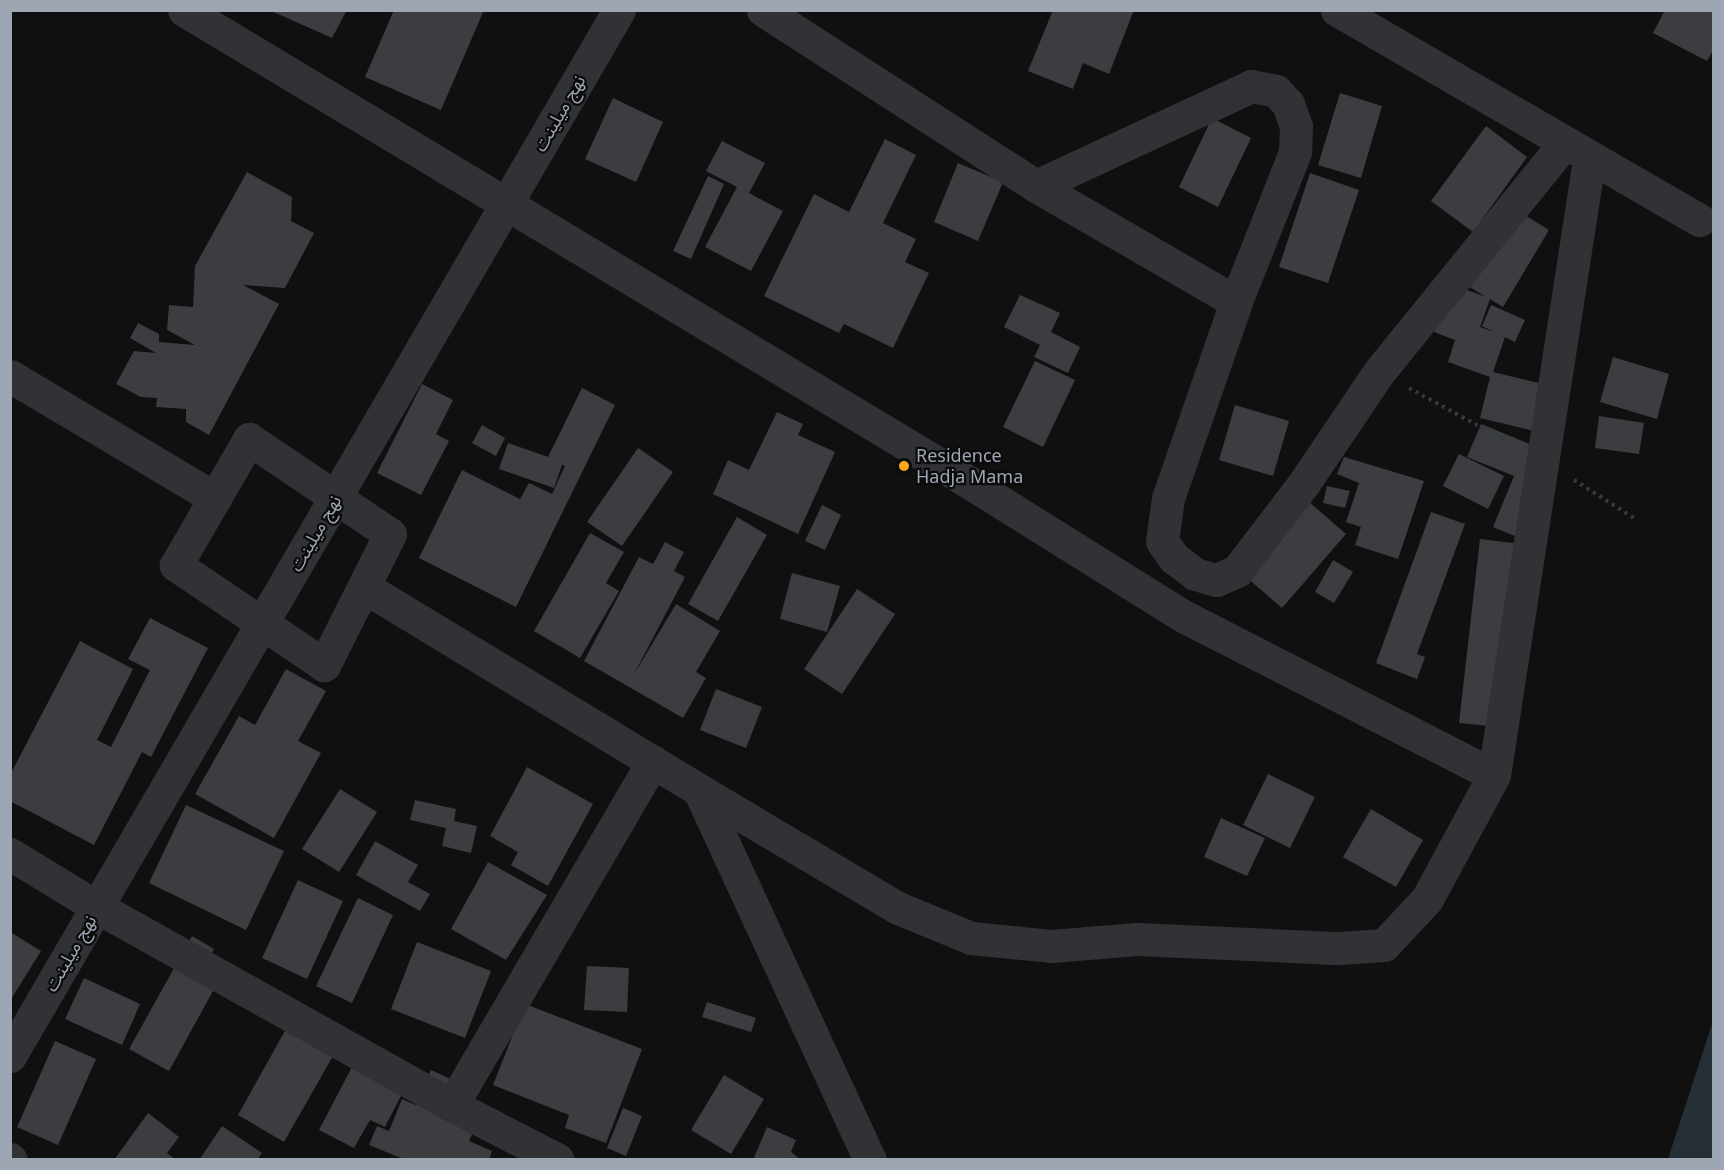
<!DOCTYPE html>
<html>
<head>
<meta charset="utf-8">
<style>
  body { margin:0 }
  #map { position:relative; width:1724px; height:1170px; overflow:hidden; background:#101011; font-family:"Noto Sans","Noto Sans Arabic",sans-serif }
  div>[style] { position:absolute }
  .water>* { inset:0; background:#252f35 }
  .building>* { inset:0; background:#3b3d41 }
  .path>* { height:4px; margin-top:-2px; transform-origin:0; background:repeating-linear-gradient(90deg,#36393d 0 3px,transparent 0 7.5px) }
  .minor>* { height:33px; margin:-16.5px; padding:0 16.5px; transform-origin:16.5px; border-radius:16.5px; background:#303236 }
  .dots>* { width:16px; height:16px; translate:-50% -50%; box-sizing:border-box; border:3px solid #0b0b0c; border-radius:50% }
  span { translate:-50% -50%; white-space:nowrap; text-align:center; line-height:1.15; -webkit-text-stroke:4.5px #0b0b0c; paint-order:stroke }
  .street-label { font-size:18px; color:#9fa6b3 }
  .poi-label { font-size:18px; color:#9fa6b3 }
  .left { translate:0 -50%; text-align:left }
  .frame { position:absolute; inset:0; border:12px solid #9fa6b3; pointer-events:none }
</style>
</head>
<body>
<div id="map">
  <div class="water">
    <div style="clip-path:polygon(1713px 1021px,1713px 1159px,1668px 1159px)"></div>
  </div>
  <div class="building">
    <div style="clip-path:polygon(269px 10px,347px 10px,332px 38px)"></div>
    <div style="clip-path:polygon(394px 10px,484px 10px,441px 110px,365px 77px)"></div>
    <div style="clip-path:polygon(1053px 10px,1134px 10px,1109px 74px,1083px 63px,1073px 89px,1028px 71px)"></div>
    <div style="clip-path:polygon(1665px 10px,1714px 10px,1714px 49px,1707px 61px,1653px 33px)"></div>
    <div style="clip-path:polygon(1340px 93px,1382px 106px,1361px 178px,1318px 165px)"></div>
    <div style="clip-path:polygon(613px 98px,663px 122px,636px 182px,585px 159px)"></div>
    <div style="clip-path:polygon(1212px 118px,1251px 138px,1218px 207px,1179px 187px)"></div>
    <div style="clip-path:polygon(1486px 126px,1527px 157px,1473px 232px,1431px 201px)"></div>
    <div style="clip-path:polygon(885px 139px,916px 155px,883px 223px,916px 239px,905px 262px,929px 273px,893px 348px,844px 324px,839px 333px,764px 296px,814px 194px,849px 212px)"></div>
    <div style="clip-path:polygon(722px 141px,765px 163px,749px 193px,783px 211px,751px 271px,705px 247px,737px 187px,706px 171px)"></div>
    <div style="clip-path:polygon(958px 163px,1003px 182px,978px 241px,934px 222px)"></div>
    <div style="clip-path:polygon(247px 172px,292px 197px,291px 221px,314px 233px,285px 288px,243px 285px,279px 304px,209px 435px,186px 422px,186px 409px,156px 407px,157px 398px,141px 397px,116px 384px,134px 351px,156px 353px,130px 338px,138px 323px,159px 334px,159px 342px,195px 345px,167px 330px,169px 305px,193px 307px,195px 266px)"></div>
    <div style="clip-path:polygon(1310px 173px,1359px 190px,1328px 283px,1279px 267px)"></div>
    <div style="clip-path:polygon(708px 176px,724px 184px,691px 259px,673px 251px)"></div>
    <div style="clip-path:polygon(1512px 207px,1549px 230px,1503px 307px,1490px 299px,1480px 327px,1494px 332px,1482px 326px,1491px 305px,1525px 320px,1515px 342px,1505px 337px,1493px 372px,1555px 387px,1543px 433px,1480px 418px,1490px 377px,1448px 362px,1455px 340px,1434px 332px,1451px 284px,1486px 297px,1465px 284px)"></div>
    <div style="clip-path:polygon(1020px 295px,1060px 313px,1051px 332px,1080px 347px,1068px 373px,1034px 357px,1040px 345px,1004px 327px)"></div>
    <div style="clip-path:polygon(1613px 357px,1669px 374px,1657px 419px,1600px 402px)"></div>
    <div style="clip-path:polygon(1035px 361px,1075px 380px,1043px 447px,1003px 427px)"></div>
    <div style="clip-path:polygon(422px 384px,453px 400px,436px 434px,449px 441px,421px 495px,377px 473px)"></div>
    <div style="clip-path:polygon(582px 388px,615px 405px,516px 607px,419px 558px,462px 470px,520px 499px,529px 483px,552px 494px,565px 466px,562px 465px,554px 488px,499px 469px,508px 443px,548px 457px)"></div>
    <div style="clip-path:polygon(1235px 405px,1289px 421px,1273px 476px,1219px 460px)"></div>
    <div style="clip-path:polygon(777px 412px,803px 424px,798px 435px,835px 452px,798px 534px,713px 494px,728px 460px,749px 470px)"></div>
    <div style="clip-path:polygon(1599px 416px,1644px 423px,1639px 454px,1595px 448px)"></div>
    <div style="clip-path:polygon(1481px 424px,1549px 452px,1515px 536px,1493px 527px,1514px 476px,1467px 457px)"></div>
    <div style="clip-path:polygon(482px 425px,505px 438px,496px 456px,472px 443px)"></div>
    <div style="clip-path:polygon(638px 448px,673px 472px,622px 546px,587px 522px)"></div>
    <div style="clip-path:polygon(1459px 454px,1504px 476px,1488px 509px,1443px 486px)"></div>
    <div style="clip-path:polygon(1344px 457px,1424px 481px,1398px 559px,1355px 545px,1361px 527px,1346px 522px,1359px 483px,1337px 474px)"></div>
    <div style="clip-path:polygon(1327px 486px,1350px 491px,1345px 508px,1323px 503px)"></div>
    <div style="clip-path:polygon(1307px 500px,1346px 534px,1282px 608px,1238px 570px)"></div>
    <div style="clip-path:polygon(822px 505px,841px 515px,825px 550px,805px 541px)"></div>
    <div style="clip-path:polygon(1431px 512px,1465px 524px,1417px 654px,1425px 657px,1417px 679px,1376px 663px)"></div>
    <div style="clip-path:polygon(737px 517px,767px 535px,718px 621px,688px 604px)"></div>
    <div style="clip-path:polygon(590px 533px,624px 552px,606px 583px,619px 591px,580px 658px,534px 631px)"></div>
    <div style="clip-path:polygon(1480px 539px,1521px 544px,1500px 727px,1459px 723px)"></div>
    <div style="clip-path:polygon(665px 542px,684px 552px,674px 571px,685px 577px,633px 676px,676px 604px,720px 631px,696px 672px,706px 678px,683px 718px,584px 661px,639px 557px,653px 564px)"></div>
    <div style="clip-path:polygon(1333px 560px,1353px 572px,1334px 603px,1315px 592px)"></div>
    <div style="clip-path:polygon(792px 573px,840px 586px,827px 632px,780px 619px)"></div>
    <div style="clip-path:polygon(857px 589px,895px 614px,842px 694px,804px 669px)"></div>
    <div style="clip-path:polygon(150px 618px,208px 648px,151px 757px,142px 752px,94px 845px,10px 801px,10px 775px,80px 641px,133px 669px,97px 740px,111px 747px,150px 670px,128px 659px)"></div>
    <div style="clip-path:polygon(286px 669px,326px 691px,298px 741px,321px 753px,274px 838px,195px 794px,239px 716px,255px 725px)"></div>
    <div style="clip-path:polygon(716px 689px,762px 707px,746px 748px,700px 730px)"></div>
    <div style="clip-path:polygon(527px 767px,593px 804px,548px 886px,511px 865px,518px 852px,490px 836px)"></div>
    <div style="clip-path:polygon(1268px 774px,1315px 797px,1290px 848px,1243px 825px)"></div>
    <div style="clip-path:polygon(340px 789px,377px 812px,339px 872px,302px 849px)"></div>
    <div style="clip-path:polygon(415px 800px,456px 809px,454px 821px,477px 826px,471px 853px,442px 846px,446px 828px,410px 820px)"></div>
    <div style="clip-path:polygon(186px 805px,284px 851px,246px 930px,149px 883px)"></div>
    <div style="clip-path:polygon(1371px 809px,1423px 840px,1396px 887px,1343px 857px)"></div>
    <div style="clip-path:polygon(1221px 818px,1265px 838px,1247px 876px,1204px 857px)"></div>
    <div style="clip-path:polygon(375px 841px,418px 865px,408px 882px,430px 894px,420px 911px,356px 875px)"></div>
    <div style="clip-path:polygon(488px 862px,547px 895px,506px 960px,451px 929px)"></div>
    <div style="clip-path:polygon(298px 880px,343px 901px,307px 979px,262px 958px)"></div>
    <div style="clip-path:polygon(358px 898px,393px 915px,352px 1003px,316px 986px)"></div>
    <div style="clip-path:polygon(12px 933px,41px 951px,10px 1001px,10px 935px)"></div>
    <div style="clip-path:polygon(192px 936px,214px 949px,203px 970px,219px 980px,169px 1071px,129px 1049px)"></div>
    <div style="clip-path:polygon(417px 942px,491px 971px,465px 1038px,391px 1009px)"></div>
    <div style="clip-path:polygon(587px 966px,629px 968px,627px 1012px,584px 1010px)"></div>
    <div style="clip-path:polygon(84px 978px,140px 1004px,122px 1045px,65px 1019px)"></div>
    <div style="clip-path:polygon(707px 1002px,756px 1018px,751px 1032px,702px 1017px)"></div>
    <div style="clip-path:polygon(525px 1004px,642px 1049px,606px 1143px,565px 1128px,569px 1115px,493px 1085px)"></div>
    <div style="clip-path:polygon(295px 1013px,342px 1040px,284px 1142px,238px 1115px)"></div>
    <div style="clip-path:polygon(55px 1041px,96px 1059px,58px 1145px,17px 1127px)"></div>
    <div style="clip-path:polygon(353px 1065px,406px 1086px,385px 1127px,370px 1120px,354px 1148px,319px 1130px)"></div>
    <div style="clip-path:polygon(431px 1070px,464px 1085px,476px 1126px,469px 1141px,492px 1151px,489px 1160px,406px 1160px,369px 1145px,377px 1126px,389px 1131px,402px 1099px,416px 1105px)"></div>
    <div style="clip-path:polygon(724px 1075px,764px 1099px,731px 1154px,691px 1130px)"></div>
    <div style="clip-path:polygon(623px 1108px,642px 1116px,626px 1156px,607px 1148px)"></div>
    <div style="clip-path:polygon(148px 1113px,179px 1137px,167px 1153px,176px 1160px,114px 1160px)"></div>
    <div style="clip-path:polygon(222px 1126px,262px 1153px,257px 1160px,199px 1160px)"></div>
    <div style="clip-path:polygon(767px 1127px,796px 1140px,791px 1152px,801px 1160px,753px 1160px)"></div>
  </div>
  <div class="path">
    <div style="left:1409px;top:388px;width:115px;rotate:28.6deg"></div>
    <div style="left:1574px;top:480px;width:71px;rotate:32.3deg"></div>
  </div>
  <div class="minor">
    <div style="left:184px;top:10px;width:904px;rotate:31.02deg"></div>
    <div style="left:959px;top:476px;width:266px;rotate:32deg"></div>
    <div style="left:1185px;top:617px;width:347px;rotate:27.1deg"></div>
    <div style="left:763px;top:10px;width:325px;rotate:32.8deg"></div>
    <div style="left:1036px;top:186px;width:231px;rotate:30.1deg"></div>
    <div style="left:1337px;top:10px;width:419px;rotate:30.1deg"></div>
    <div style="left:1036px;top:186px;width:237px;rotate:-24.9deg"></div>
    <div style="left:1251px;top:86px;width:25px;rotate:11deg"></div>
    <div style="left:1276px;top:91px;width:18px;rotate:47deg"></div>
    <div style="left:1288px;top:104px;width:23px;rotate:70deg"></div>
    <div style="left:1296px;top:126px;width:26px;rotate:92deg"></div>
    <div style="left:1295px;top:152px;width:161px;rotate:111.5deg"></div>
    <div style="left:1236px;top:302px;width:207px;rotate:109.1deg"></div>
    <div style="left:1168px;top:498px;width:43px;rotate:97.9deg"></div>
    <div style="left:1162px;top:541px;width:21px;rotate:55deg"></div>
    <div style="left:1174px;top:558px;width:26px;rotate:37deg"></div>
    <div style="left:1195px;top:574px;width:22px;rotate:16deg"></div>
    <div style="left:1216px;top:580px;width:23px;rotate:-23deg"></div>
    <div style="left:1237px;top:571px;width:111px;rotate:-52.7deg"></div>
    <div style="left:1304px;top:483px;width:134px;rotate:-56deg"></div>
    <div style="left:1379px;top:372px;width:292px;rotate:-51deg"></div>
    <div style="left:10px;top:376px;width:239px;rotate:30.8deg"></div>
    <div style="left:249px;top:439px;width:170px;rotate:34deg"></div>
    <div style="left:390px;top:534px;width:147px;rotate:116.7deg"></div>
    <div style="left:324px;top:665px;width:179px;rotate:-146deg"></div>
    <div style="left:176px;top:565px;width:146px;rotate:-59.9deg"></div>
    <div style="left:364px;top:587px;width:392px;rotate:31.2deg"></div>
    <div style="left:699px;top:790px;width:408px;rotate:65.2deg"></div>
    <div style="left:699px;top:790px;width:231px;rotate:30.7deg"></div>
    <div style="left:898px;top:908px;width:79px;rotate:22.3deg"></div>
    <div style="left:971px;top:938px;width:80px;rotate:5.7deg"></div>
    <div style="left:1051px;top:946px;width:86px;rotate:-4.7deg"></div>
    <div style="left:1137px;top:939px;width:202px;rotate:2.6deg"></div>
    <div style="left:1339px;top:948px;width:45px;rotate:-3.8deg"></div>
    <div style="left:1384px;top:945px;width:63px;rotate:-46.9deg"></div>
    <div style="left:1427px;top:899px;width:141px;rotate:-61.6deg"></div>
    <div style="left:1494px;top:775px;width:622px;rotate:-81.22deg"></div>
    <div style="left:10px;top:854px;width:102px;rotate:31.3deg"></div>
    <div style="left:97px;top:907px;width:406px;rotate:29.2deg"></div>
    <div style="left:452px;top:1105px;width:119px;rotate:27.4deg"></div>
    <div style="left:10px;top:1056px;width:1210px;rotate:-59.79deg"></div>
    <div style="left:452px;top:1105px;width:398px;rotate:-59.7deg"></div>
    <div style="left:10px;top:1159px;width:1px;rotate:45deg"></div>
  </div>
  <div class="dots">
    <div style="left:904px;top:466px;background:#ffa71a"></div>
  </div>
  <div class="street-label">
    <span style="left:559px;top:113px;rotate:-60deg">نهج ميلينت</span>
    <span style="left:315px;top:533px;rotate:-60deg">نهج ميلينت</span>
    <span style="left:70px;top:953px;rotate:-60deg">نهج ميلينت</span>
  </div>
  <div class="poi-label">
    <span class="left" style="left:916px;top:466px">Residence<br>Hadja Mama</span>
  </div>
  <div class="frame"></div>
</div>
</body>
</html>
